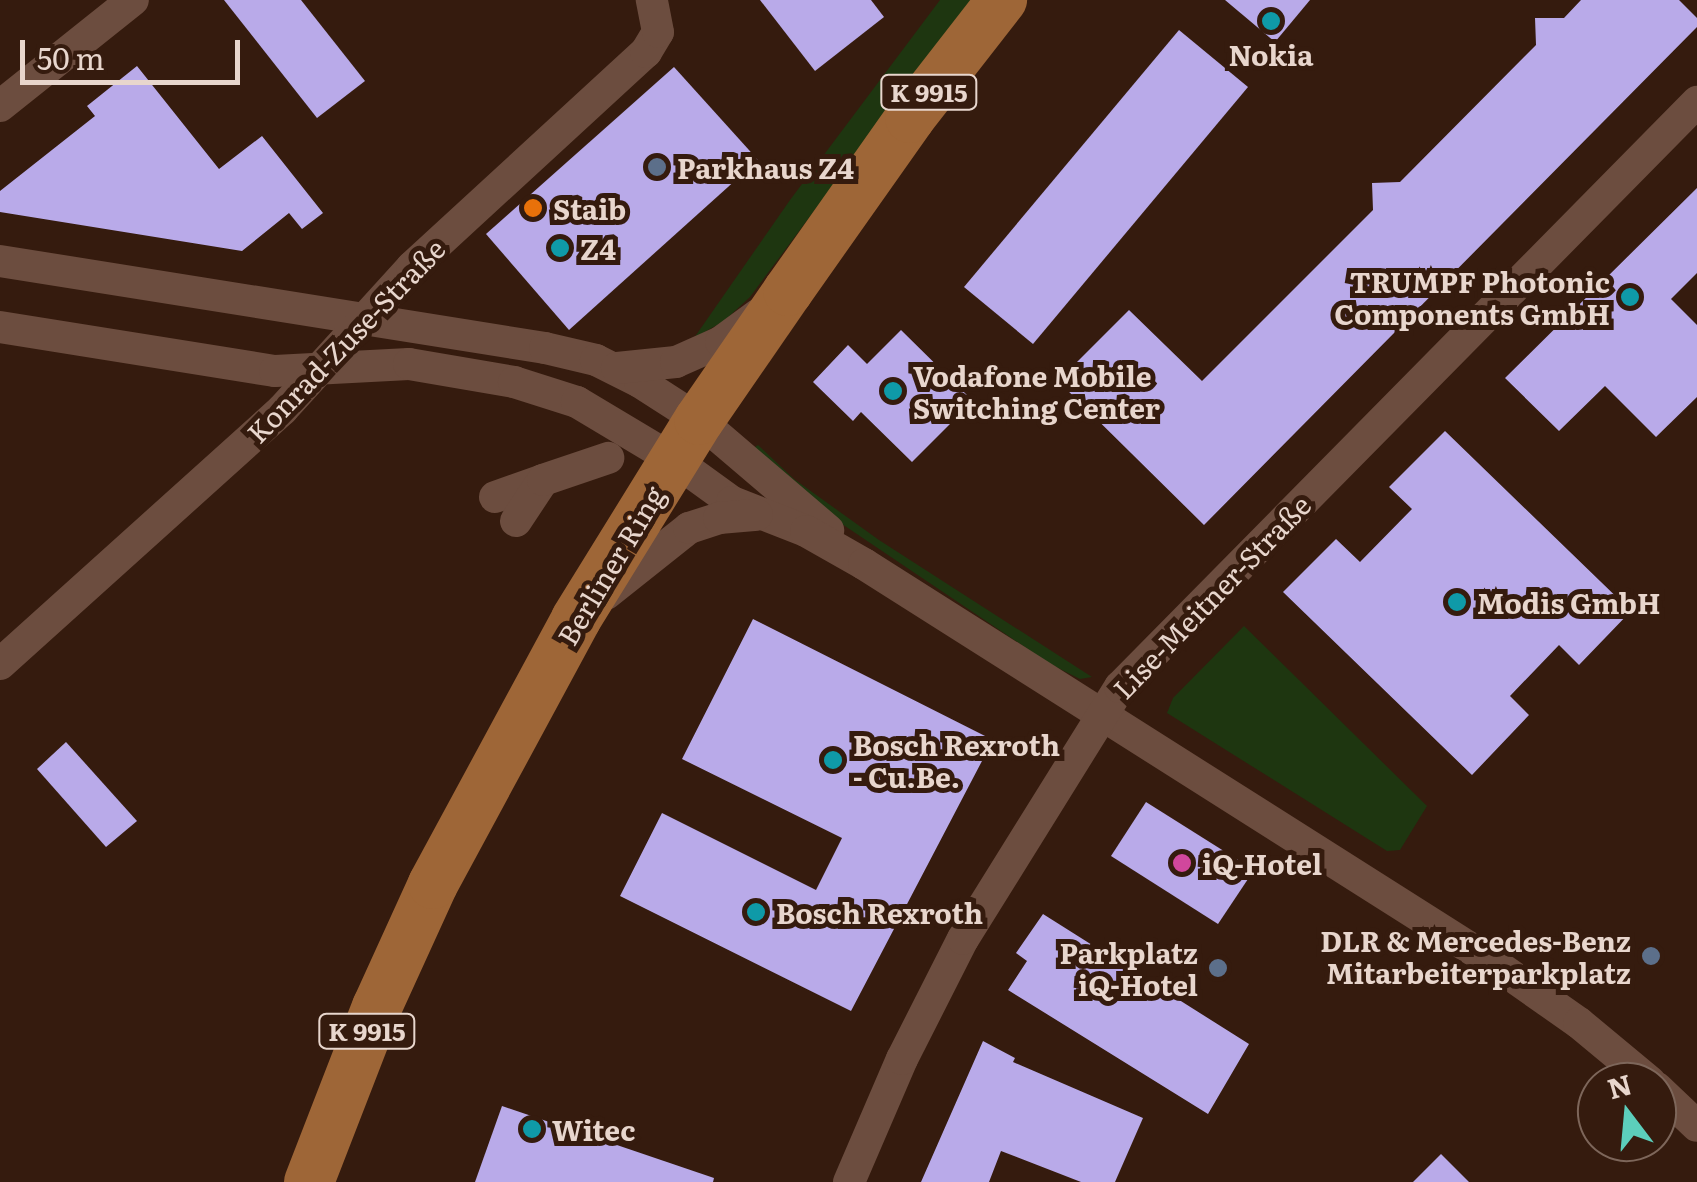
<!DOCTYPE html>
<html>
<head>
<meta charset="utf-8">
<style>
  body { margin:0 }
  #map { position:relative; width:1697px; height:1182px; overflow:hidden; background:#351b0e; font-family:Literata,serif }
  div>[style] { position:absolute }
  .green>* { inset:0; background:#1e3610 }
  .building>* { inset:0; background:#b9aae9 }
  .street>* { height:32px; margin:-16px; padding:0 16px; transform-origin:16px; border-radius:16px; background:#6c4d3f }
  .primary>* { height:50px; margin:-25px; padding:0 25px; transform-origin:25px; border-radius:25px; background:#9e6637 }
  .dots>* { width:28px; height:28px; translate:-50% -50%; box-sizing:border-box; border:5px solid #351b0e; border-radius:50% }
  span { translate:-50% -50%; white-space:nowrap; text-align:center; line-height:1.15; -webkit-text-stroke:10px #351b0e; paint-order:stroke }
  .shield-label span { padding:2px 8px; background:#351b0e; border:2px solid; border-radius:8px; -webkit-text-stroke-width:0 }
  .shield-label { font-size:25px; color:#e8d6cd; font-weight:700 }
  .poi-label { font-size:28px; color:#e8d6cd; font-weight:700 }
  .left { translate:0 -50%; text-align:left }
  .right { translate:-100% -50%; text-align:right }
  .street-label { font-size:28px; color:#e8d6cd }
  .north { position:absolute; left:1577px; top:1062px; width:100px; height:100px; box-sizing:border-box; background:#351b0e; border:2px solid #7d665a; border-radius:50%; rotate:344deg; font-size:28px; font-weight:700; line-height:40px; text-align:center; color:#e8d6cd }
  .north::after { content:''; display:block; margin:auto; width:35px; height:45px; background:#5ccebb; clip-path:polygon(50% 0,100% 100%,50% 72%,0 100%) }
  .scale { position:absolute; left:20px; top:40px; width:220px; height:45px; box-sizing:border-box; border:5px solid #e8d6cd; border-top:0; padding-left:12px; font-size:30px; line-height:35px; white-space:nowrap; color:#e8d6cd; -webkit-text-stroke:8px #351b0e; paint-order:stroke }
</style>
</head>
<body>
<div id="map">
  <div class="green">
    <div style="clip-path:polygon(940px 0,971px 0,750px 297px,724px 321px,694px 338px,790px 200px)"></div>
    <div style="clip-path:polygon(758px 445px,794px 479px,879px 540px,1092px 677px,1080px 679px,1050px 664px,787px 487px,749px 451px)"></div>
    <div style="clip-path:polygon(1244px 626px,1427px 806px,1400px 850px,1387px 851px,1167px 713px,1173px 698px)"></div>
  </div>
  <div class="building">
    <div style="clip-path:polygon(224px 0,301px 0,365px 81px,317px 118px)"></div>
    <div style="clip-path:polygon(760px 0,871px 0,884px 17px,815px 71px)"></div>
    <div style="clip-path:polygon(1225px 0,1310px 0,1275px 42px)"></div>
    <div style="clip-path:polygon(1581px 0,1679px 0,1697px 18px,1697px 27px,1204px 525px,1058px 381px,1129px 310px,1202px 381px,1373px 210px,1372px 183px,1400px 182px,1536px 45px,1535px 18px,1564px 18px)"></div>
    <div style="clip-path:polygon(1179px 30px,1248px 87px,1033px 344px,964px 287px)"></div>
    <div style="clip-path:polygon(137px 66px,219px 169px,262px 136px,323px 213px,302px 229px,289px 213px,242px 251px,0 212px,0 191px,95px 116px,87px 106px)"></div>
    <div style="clip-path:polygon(674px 67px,758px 160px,569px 330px,486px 234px)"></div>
    <div style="clip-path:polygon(1697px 188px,1697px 273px,1671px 299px,1697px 325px,1697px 397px,1656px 437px,1605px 386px,1559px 431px,1505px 378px)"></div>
    <div style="clip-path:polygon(901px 330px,973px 401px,912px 462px,861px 412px,853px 421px,813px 382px,848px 345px,867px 364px)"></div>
    <div style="clip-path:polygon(1445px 431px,1631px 611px,1579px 665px,1559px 645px,1510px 696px,1529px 715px,1472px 775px,1283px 592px,1336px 539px,1360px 562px,1412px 509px,1389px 487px)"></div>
    <div style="clip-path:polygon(753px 619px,993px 740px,851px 1011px,620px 896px,662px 813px,816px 890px,842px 838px,682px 759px)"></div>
    <div style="clip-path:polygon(66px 742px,137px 821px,106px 847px,37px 769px)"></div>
    <div style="clip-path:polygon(1146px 802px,1254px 870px,1218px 924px,1111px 856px)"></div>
    <div style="clip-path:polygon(1043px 914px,1249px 1044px,1208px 1114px,1008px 990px,1027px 961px,1016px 953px)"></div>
    <div style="clip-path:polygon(983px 1041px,1015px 1058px,1013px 1062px,1143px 1118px,1115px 1182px,1081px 1182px,1001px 1151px,989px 1182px,921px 1182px)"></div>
    <div style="clip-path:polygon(502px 1106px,714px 1178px,713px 1182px,475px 1182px)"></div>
    <div style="clip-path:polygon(1441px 1154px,1469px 1182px,1413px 1182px)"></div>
  </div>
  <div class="street">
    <div style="left:0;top:106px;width:170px;rotate:-38.6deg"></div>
    <div style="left:0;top:261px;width:552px;rotate:9.07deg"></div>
    <div style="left:545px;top:348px;width:52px;rotate:13.2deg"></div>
    <div style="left:596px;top:360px;width:49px;rotate:26.6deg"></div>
    <div style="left:640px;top:382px;width:70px;rotate:32.8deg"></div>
    <div style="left:699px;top:420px;width:170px;rotate:40.5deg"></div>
    <div style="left:0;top:327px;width:278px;rotate:9.1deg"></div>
    <div style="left:275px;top:371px;width:134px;rotate:-3deg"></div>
    <div style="left:409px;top:364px;width:107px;rotate:9.7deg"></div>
    <div style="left:514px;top:382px;width:66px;rotate:17.6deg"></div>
    <div style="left:577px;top:402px;width:113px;rotate:30.9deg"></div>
    <div style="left:674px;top:460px;width:72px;rotate:35.9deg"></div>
    <div style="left:732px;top:502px;width:79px;rotate:21.4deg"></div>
    <div style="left:806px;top:531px;width:67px;rotate:29.6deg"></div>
    <div style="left:864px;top:564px;width:743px;rotate:32.36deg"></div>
    <div style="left:1492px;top:962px;width:106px;rotate:35deg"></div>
    <div style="left:1579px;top:1023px;width:92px;rotate:39.7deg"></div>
    <div style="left:617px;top:368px;width:59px;rotate:-5.8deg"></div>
    <div style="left:676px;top:362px;width:49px;rotate:-24deg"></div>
    <div style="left:721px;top:342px;width:47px;rotate:-36.4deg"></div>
    <div style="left:495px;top:497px;width:51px;rotate:-19.5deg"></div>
    <div style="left:516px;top:521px;width:49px;rotate:-56.6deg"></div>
    <div style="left:543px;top:480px;width:69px;rotate:-18.7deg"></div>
    <div style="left:606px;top:594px;width:106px;rotate:-38.5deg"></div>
    <div style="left:689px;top:528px;width:32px;rotate:-18deg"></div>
    <div style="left:719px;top:518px;width:38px;rotate:-5deg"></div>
    <div style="left:0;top:664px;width:380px;rotate:-42deg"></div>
    <div style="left:282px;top:410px;width:193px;rotate:-47.7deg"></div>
    <div style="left:412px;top:267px;width:318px;rotate:-42.6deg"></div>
    <div style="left:646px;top:52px;width:23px;rotate:-59deg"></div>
    <div style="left:658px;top:32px;width:33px;rotate:-101deg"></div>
    <div style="left:1657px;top:1088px;width:55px;rotate:43.5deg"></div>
    <div style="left:849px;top:1182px;width:134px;rotate:-66.7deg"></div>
    <div style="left:902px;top:1059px;width:135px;rotate:-63.1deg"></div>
    <div style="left:963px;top:939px;width:297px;rotate:-58.1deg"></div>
    <div style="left:1120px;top:687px;width:822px;rotate:-45.39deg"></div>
  </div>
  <div class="primary">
    <div style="left:309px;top:1182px;width:188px;rotate:-68.8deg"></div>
    <div style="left:377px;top:1007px;width:135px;rotate:-65.5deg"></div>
    <div style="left:433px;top:884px;width:301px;rotate:-61.6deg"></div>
    <div style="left:576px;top:619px;width:234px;rotate:-58.3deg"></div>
    <div style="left:699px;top:420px;width:157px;rotate:-55.4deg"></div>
    <div style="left:788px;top:291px;width:212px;rotate:-54.8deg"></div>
    <div style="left:910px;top:118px;width:150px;rotate:-52.1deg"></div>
  </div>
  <div class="dots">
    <div style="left:1271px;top:21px;background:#0f9aa8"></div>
    <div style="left:657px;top:167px;background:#5c6f8a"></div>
    <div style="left:533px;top:208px;background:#e8710a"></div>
    <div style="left:560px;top:248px;background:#0f9aa8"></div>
    <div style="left:1630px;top:297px;background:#0f9aa8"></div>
    <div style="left:893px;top:391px;background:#0f9aa8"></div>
    <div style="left:1457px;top:602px;background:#0f9aa8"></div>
    <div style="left:833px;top:760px;background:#0f9aa8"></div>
    <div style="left:1182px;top:863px;background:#d1479c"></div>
    <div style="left:756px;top:912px;background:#0f9aa8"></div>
    <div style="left:1651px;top:956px;background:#5c6f8a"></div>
    <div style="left:1218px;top:968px;background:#5c6f8a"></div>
    <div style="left:532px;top:1129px;background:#0f9aa8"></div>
  </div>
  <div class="shield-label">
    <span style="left:929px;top:92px">K 9915</span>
    <span style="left:367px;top:1031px">K 9915</span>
  </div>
  <div class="poi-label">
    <span style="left:1271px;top:54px">Nokia</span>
    <span class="left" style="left:677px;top:167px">Parkhaus Z4</span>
    <span class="left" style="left:553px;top:208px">Staib</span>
    <span class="left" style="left:580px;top:248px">Z4</span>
    <span class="right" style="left:1610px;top:297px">TRUMPF Photonic<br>Components GmbH</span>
    <span class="left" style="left:913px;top:391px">Vodafone Mobile<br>Switching Center</span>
    <span class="left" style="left:1477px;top:602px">Modis GmbH</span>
    <span class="left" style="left:853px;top:760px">Bosch Rexroth<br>- Cu.Be.</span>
    <span class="left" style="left:1202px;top:863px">iQ-Hotel</span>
    <span class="left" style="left:776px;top:912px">Bosch Rexroth</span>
    <span class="right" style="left:1631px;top:956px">DLR &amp; Mercedes-Benz<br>Mitarbeiterparkplatz</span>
    <span class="right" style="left:1198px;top:968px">Parkplatz<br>iQ-Hotel</span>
    <span class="left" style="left:552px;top:1129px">Witec</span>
  </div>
  <div class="street-label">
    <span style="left:345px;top:340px;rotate:-46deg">Konrad-Zuse-Straße</span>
    <span style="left:610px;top:565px;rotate:-59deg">Berliner Ring</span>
    <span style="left:1211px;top:596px;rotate:-46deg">Lise-Meitner-Straße</span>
  </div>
  <div class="north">N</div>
  <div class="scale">50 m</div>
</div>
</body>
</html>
